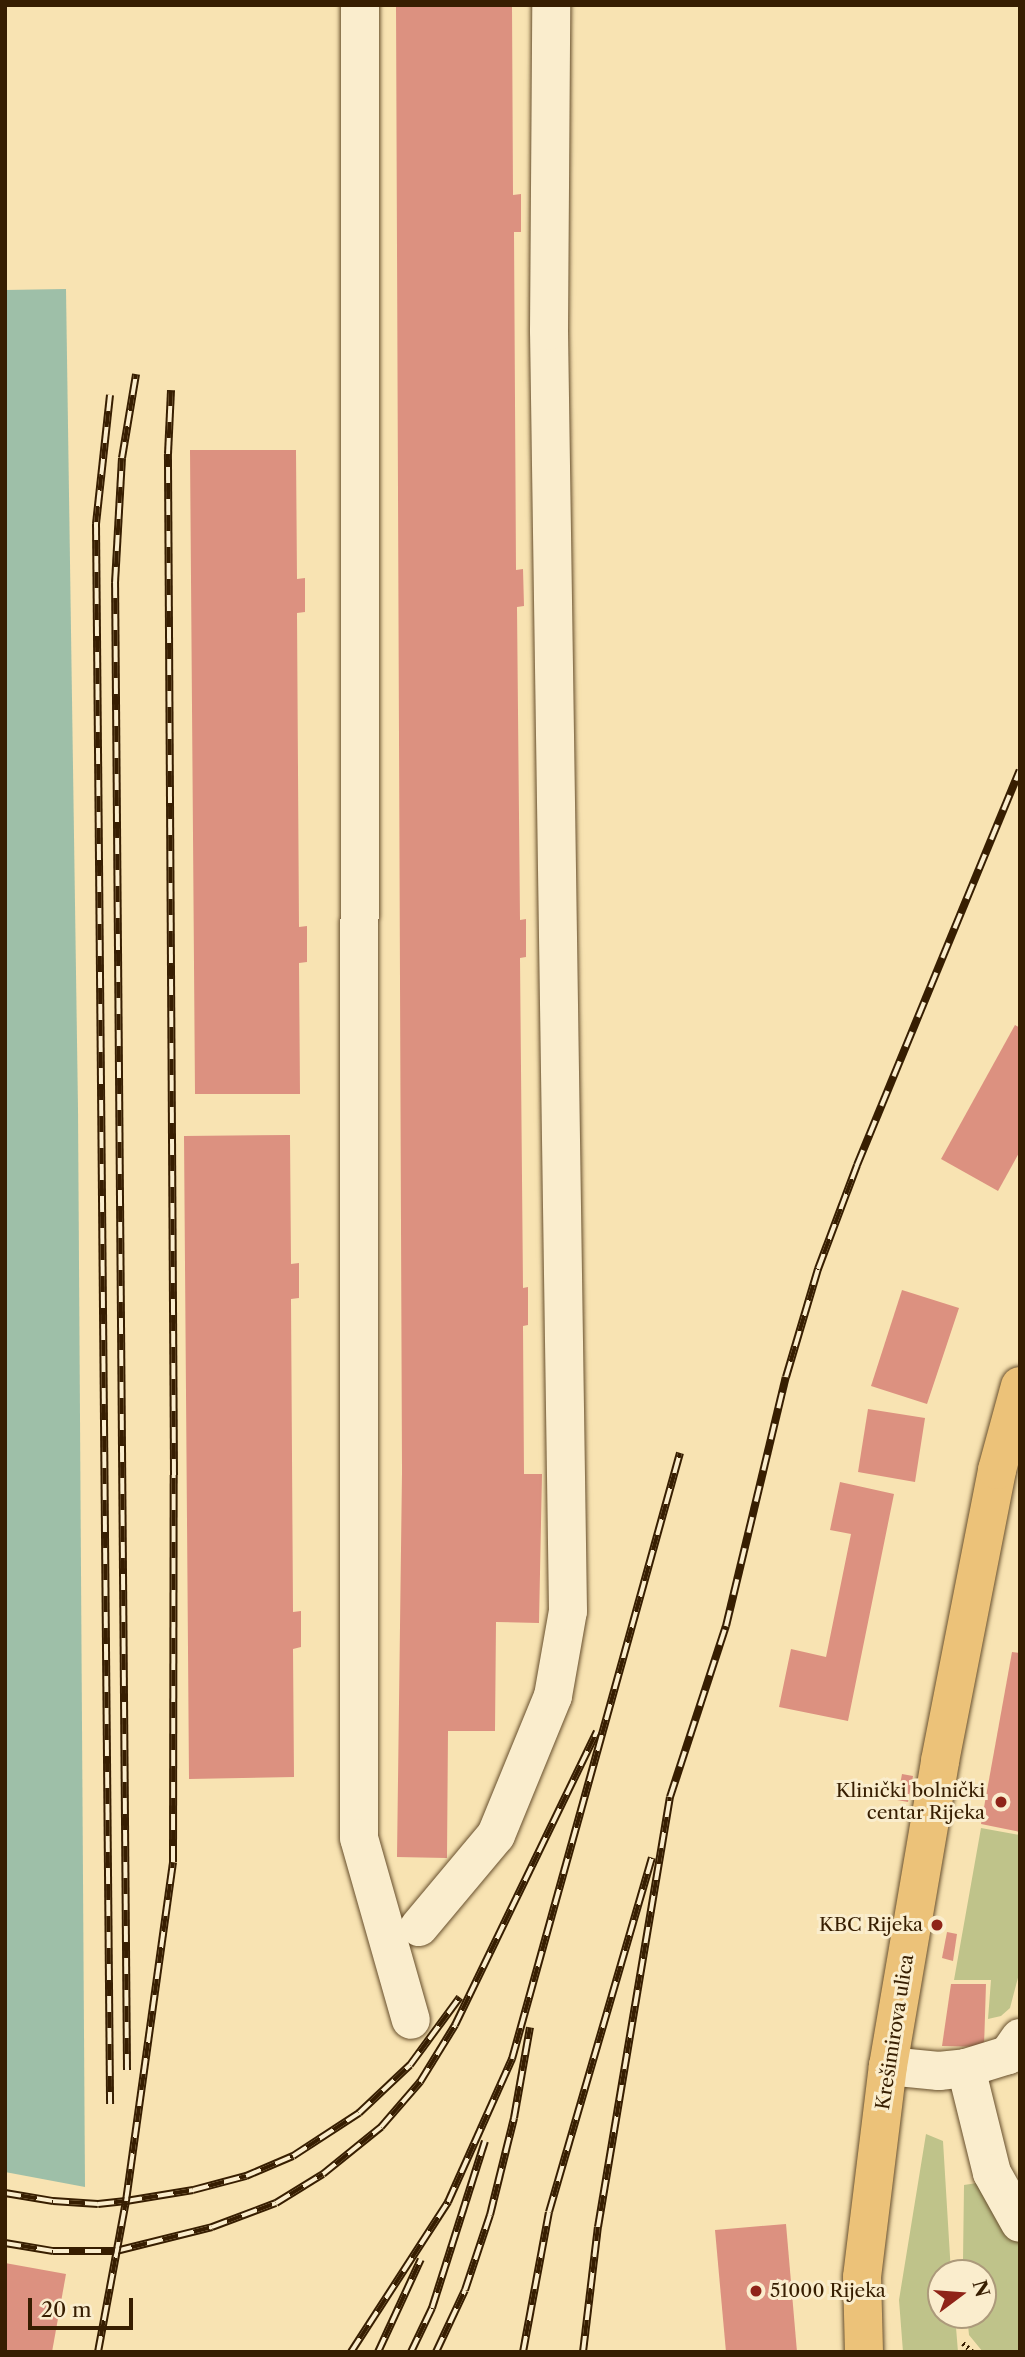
<!DOCTYPE html>
<html>
<head>
<meta charset="utf-8">
<style>
  body { margin:0 }
  #map { position:relative; width:1025px; height:2357px; overflow:hidden; background:#f8e3b2; font-family:"Libre Caslon Text",serif }
  div>[style] { position:absolute }
  .green>* { inset:0; background:#bfc38a }
  .water>* { inset:0; background:#9ebfa8 }
  .building>* { inset:0; background:#dc9180 }
  .path>* { height:4.5px; margin-top:-2.25px; transform-origin:0; background:repeating-linear-gradient(90deg,#371e01 0 2px,transparent 0 5.5px) }
  .roads { filter:drop-shadow(0 0 2px #674f2d) drop-shadow(0 0 2px #674f2d) }
  .minor>* { height:38px; margin:-19px; padding:0 19px; transform-origin:19px; border-radius:19px; background:#faedcd }
  .major>* { height:38px; margin:-19px; padding:0 19px; transform-origin:19px; border-radius:19px; background:#ecc279 }
  .rail>* { height:8px; margin-top:-4px; transform-origin:0; background:repeating-linear-gradient(90deg,#faedcd 0 16px,#371e01 0 32px); box-sizing:border-box; border-block:2px solid #371e01 }
  .dots>* { width:19px; height:19px; translate:-50% -50%; box-sizing:border-box; border:4px solid #faedcd; border-radius:50% }
  span { translate:-50% -50%; white-space:nowrap; text-align:center; line-height:1.15; -webkit-text-stroke:6px #faedcd; paint-order:stroke }
  .poi-label { font-size:19px; color:#371e01 }
  .right { translate:-100% -50%; text-align:right }
  .left { translate:0 -50%; text-align:left }
  .street-label { font-size:19px; color:#371e01 }
  .frame { position:absolute; inset:0; border:7px solid #371e01; pointer-events:none }
  .north { position:absolute; left:927px; top:2259px; width:70px; height:70px; box-sizing:border-box; background:#faedcd; border:2px solid #ac9a7b; border-radius:50%; rotate:74deg; font-size:19px; font-weight:700; line-height:28px; text-align:center; color:#371e01 }
  .north::after { content:''; display:block; margin:auto; width:24px; height:32px; background:#8f2418; clip-path:polygon(50% 0,100% 100%,50% 72%,0 100%) }
  .scale { position:absolute; left:28px; top:2298px; width:105px; height:32px; box-sizing:border-box; border:4px solid #371e01; border-top:0; padding-left:9px; font-size:21px; line-height:24px; white-space:nowrap; color:#371e01; -webkit-text-stroke:5px #faedcd; paint-order:stroke }
</style>
</head>
<body>
<div id="map">
  <div class="green">
    <div style="clip-path:polygon(981px 1828px,1020px 1835px,1020px 1970px,1010px 2008px,1001px 2016px,988px 2019px,991px 1980px,954px 1980px)"></div>
    <div style="clip-path:polygon(926px 2134px,943px 2141px,951px 2273px,941px 2273px,941px 2315px,955px 2315px,958px 2352px,903px 2352px,899px 2300px)"></div>
    <div style="clip-path:polygon(977px 2183px,1020px 2239px,1020px 2352px,983px 2352px,969px 2335px,967px 2315px,983px 2315px,983px 2273px,964px 2273px,963px 2260px,964px 2185px)"></div>
  </div>
  <div class="water">
    <div style="clip-path:polygon(66px 289px,78px 1109px,85px 2187px,5px 2172px,5px 290px)"></div>
  </div>
  <div class="building">
    <div style="clip-path:polygon(396px 5px,512px 5px,513px 195px,521px 194px,521px 232px,514px 232px,516px 570px,523px 569px,524px 606px,517px 607px,520px 920px,526px 919px,526px 957px,520px 958px,523px 1288px,528px 1287px,528px 1325px,523px 1326px,524px 1474px,542px 1474px,539px 1623px,496px 1622px,495px 1731px,448px 1731px,447px 1858px,397px 1857px,402px 1472px)"></div>
    <div style="clip-path:polygon(190px 450px,296px 450px,297px 579px,305px 578px,305px 612px,297px 613px,299px 927px,307px 926px,307px 962px,299px 963px,300px 1094px,195px 1094px)"></div>
    <div style="clip-path:polygon(1015px 1025px,1020px 1028px,1020px 1151px,998px 1191px,941px 1159px)"></div>
    <div style="clip-path:polygon(290px 1135px,291px 1264px,299px 1263px,299px 1298px,291px 1299px,293px 1612px,301px 1611px,301px 1647px,293px 1649px,294px 1777px,189px 1779px,184px 1136px)"></div>
    <div style="clip-path:polygon(902px 1290px,959px 1308px,927px 1404px,871px 1386px)"></div>
    <div style="clip-path:polygon(868px 1409px,925px 1418px,915px 1482px,858px 1472px)"></div>
    <div style="clip-path:polygon(840px 1482px,894px 1494px,848px 1721px,779px 1707px,791px 1649px,826px 1657px,851px 1534px,830px 1530px)"></div>
    <div style="clip-path:polygon(1012px 1652px,1020px 1653px,1020px 1832px,981px 1824px)"></div>
    <div style="clip-path:polygon(902px 1774px,913px 1776px,908px 1802px,897px 1800px)"></div>
    <div style="clip-path:polygon(947px 1932px,957px 1934px,953px 1961px,942px 1958px)"></div>
    <div style="clip-path:polygon(951px 1984px,986px 1984px,984px 2047px,942px 2046px)"></div>
    <div style="clip-path:polygon(786px 2224px,797px 2352px,726px 2352px,715px 2230px)"></div>
    <div style="clip-path:polygon(5px 2263px,66px 2274px,52px 2352px,5px 2352px)"></div>
  </div>
  <div class="path">
    <div style="left:963px;top:2343px;width:13px;rotate:42deg"></div>
  </div>
  <div class="roads">
    <div class="minor">
      <div style="left:360px;top:5px;width:1833px;rotate:90.03deg"></div>
      <div style="left:359px;top:1838px;width:189px;rotate:74.1deg"></div>
      <div style="left:419px;top:1927px;width:120px;rotate:-50.1deg"></div>
      <div style="left:496px;top:1835px;width:150px;rotate:-67.7deg"></div>
      <div style="left:553px;top:1696px;width:86px;rotate:-80deg"></div>
      <div style="left:568px;top:1611px;width:1280px;rotate:-90.85deg"></div>
      <div style="left:549px;top:331px;width:326px;rotate:-89.6deg"></div>
      <div style="left:1020px;top:2038px;width:21px;rotate:125deg"></div>
      <div style="left:1008px;top:2055px;width:44px;rotate:162.8deg"></div>
      <div style="left:966px;top:2068px;width:108px;rotate:76.1deg"></div>
      <div style="left:992px;top:2173px;width:57px;rotate:60.8deg"></div>
      <div style="left:888px;top:2066px;width:51px;rotate:5.6deg"></div>
      <div style="left:939px;top:2071px;width:27px;rotate:-6deg"></div>
    </div>
    <div class="major">
      <div style="left:864px;top:2352px;width:75px;rotate:-91.5deg"></div>
      <div style="left:862px;top:2277px;width:213px;rotate:-83deg"></div>
      <div style="left:888px;top:2066px;width:309px;rotate:-80.3deg"></div>
      <div style="left:940px;top:1761px;width:297px;rotate:-78.9deg"></div>
      <div style="left:997px;top:1470px;width:87px;rotate:-74.7deg"></div>
    </div>
  </div>
  <div class="rail">
    <div style="left:110px;top:395px;width:130px;rotate:96.2deg"></div>
    <div style="left:96px;top:524px;width:1580px;rotate:89.49deg"></div>
    <div style="left:127px;top:2070px;width:1487px;rotate:-90.46deg"></div>
    <div style="left:115px;top:583px;width:125px;rotate:-86.8deg"></div>
    <div style="left:122px;top:458px;width:85px;rotate:-80.5deg"></div>
    <div style="left:5px;top:2193px;width:49px;rotate:9.5deg"></div>
    <div style="left:53px;top:2201px;width:45px;rotate:3.8deg"></div>
    <div style="left:98px;top:2204px;width:28px;rotate:-6deg"></div>
    <div style="left:126px;top:2201px;width:68px;rotate:-9.3deg"></div>
    <div style="left:193px;top:2190px;width:55px;rotate:-14.8deg"></div>
    <div style="left:246px;top:2176px;width:51px;rotate:-23.1deg"></div>
    <div style="left:293px;top:2156px;width:79px;rotate:-33.1deg"></div>
    <div style="left:359px;top:2113px;width:70px;rotate:-43.3deg"></div>
    <div style="left:410px;top:2065px;width:84px;rotate:-53.7deg"></div>
    <div style="left:5px;top:2243px;width:49px;rotate:9.5deg"></div>
    <div style="left:53px;top:2251px;width:63px"></div>
    <div style="left:116px;top:2251px;width:99px;rotate:-14deg"></div>
    <div style="left:212px;top:2227px;width:68px;rotate:-20.6deg"></div>
    <div style="left:276px;top:2203px;width:55px;rotate:-31.7deg"></div>
    <div style="left:323px;top:2174px;width:75px;rotate:-39deg"></div>
    <div style="left:381px;top:2127px;width:60px;rotate:-49.1deg"></div>
    <div style="left:420px;top:2082px;width:67px;rotate:-58.4deg"></div>
    <div style="left:455px;top:2025px;width:326px;rotate:-64.2deg"></div>
    <div style="left:98px;top:2352px;width:154px;rotate:-79.5deg"></div>
    <div style="left:126px;top:2201px;width:342px;rotate:-82.1deg"></div>
    <div style="left:173px;top:1862px;width:387px;rotate:-89.9deg"></div>
    <div style="left:174px;top:1475px;width:1021px;rotate:-90.34deg"></div>
    <div style="left:168px;top:454px;width:64px;rotate:-87.3deg"></div>
    <div style="left:351px;top:2352px;width:179px;rotate:-57.1deg"></div>
    <div style="left:448px;top:2202px;width:157px;rotate:-65.9deg"></div>
    <div style="left:512px;top:2059px;width:629px;rotate:-74.51deg"></div>
    <div style="left:378px;top:2352px;width:102px;rotate:-65.2deg"></div>
    <div style="left:411px;top:2352px;width:49px;rotate:-64.5deg"></div>
    <div style="left:432px;top:2308px;width:175px;rotate:-72.4deg"></div>
    <div style="left:436px;top:2352px;width:68px;rotate:-64.9deg"></div>
    <div style="left:465px;top:2290px;width:79px;rotate:-71.6deg"></div>
    <div style="left:490px;top:2215px;width:100px;rotate:-76.1deg"></div>
    <div style="left:514px;top:2118px;width:92px;rotate:-80deg"></div>
    <div style="left:523px;top:2352px;width:142px;rotate:-79.5deg"></div>
    <div style="left:549px;top:2212px;width:369px;rotate:-73.8deg"></div>
    <div style="left:583px;top:2352px;width:126px;rotate:-83.2deg"></div>
    <div style="left:598px;top:2227px;width:436px;rotate:-80.5deg"></div>
    <div style="left:670px;top:1797px;width:180px;rotate:-71.9deg"></div>
    <div style="left:726px;top:1626px;width:256px;rotate:-76.5deg"></div>
    <div style="left:786px;top:1377px;width:113px;rotate:-73.5deg"></div>
    <div style="left:818px;top:1269px;width:111px;rotate:-69.4deg"></div>
    <div style="left:857px;top:1165px;width:427px;rotate:-67.6deg"></div>
  </div>
  <div class="dots">
    <div style="left:1001px;top:1802px;background:#8f2418"></div>
    <div style="left:937px;top:1925px;background:#8f2418"></div>
    <div style="left:756px;top:2291px;background:#8f2418"></div>
  </div>
  <div class="poi-label">
    <span class="right" style="left:985px;top:1802px">Klinički bolnički<br>centar Rijeka</span>
    <span class="right" style="left:923px;top:1925px">KBC Rijeka</span>
    <span class="left" style="left:770px;top:2291px">51000 Rijeka</span>
  </div>
  <div class="street-label">
    <span style="left:895px;top:2032px;rotate:-81deg">Krešimirova ulica</span>
  </div>
  <div class="frame"></div>
  <div class="north">N</div>
  <div class="scale">20 m</div>
</div>
</body>
</html>
